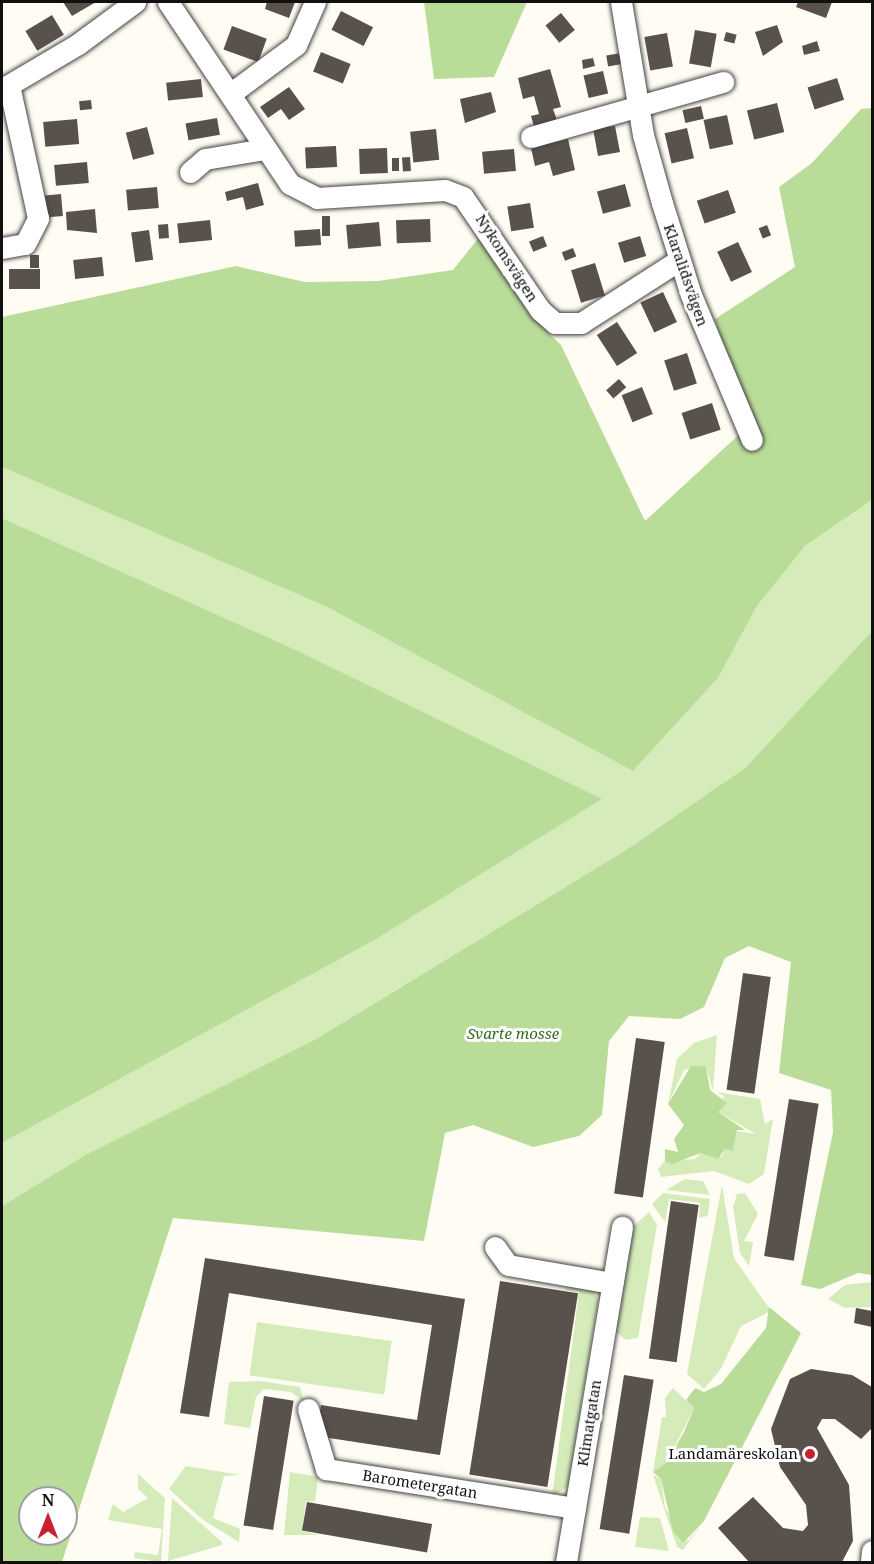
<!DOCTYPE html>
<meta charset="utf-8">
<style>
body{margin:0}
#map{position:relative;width:874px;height:1564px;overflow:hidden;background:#fffcf3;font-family:"Noto Serif",serif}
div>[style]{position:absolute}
.green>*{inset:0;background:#d5ecba;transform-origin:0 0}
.forest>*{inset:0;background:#b9dd99}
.building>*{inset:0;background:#59514c;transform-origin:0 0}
.roads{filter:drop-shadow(0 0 2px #434343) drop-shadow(0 0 2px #434343)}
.minor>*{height:21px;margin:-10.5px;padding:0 10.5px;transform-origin:10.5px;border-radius:10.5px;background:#fff}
.dots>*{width:16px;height:16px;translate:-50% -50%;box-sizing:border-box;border:3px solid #fff;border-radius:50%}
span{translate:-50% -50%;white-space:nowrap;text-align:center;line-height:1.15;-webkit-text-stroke:6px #fff;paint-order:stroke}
.street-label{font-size:15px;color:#101010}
.park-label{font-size:15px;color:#2f6b1c;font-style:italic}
.poi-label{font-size:15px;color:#101010}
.right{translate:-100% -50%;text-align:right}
.frame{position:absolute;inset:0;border:3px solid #101010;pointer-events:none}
.north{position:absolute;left:18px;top:1486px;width:60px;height:60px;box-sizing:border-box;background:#fff;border:2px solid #9f9f9f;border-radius:50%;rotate:0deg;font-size:16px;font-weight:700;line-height:24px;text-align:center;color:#101010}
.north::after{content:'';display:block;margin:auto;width:21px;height:27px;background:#c7212d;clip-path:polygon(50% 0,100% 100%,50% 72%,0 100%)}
</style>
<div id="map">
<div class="green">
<i style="clip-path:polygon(2px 467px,325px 606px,633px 771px,718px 678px,757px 606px,805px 546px,872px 500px,872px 631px,745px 768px,626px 850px,316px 1039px,87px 1154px,2px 1206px,2px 1143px,373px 941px,601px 799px,294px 649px,2px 518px)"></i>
<i style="clip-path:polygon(717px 1035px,713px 1091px,706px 1066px,684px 1070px,668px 1104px,677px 1059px,694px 1043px)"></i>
<i style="clip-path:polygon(716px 1092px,760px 1099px,765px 1124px,773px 1119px,764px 1174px,749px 1184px,714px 1171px,661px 1177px,658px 1169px,665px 1161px,695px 1159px,701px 1153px,721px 1157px,725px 1149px,733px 1151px,737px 1131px,756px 1134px,718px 1112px,724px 1096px)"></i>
<i style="clip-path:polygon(685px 1179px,703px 1181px,710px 1195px,666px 1190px)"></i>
<i style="clip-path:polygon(722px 1185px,734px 1258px,771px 1311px,741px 1326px,721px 1369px,704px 1389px,687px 1374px)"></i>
<i style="clip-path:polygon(663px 1193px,710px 1199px,708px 1216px,699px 1218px,700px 1203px,669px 1199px,665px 1222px,652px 1204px)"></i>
<i style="clip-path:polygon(745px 1193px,758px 1214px,744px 1241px,753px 1242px,749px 1266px,740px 1253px,733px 1207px,737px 1194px)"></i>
<i style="clip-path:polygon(649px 1212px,657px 1225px,638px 1338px,626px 1340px,615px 1331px,631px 1229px)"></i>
<i style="clip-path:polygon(872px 1282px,872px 1307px,845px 1308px,828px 1299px,845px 1285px)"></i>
<i style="clip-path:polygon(571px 1285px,594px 1291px,598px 1300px,568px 1486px,552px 1497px,579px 1292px,565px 1290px)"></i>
<i style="left:257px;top:1322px;width:136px;height:54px;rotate:8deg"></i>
<i style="clip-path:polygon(260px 1381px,300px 1387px,304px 1402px,291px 1392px,264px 1389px,256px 1397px,250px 1428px,224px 1424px,229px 1382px)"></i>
<i style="clip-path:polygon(673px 1388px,694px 1408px,667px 1462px,653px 1472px,662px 1417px,666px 1417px,665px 1398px)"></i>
<i style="clip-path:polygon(186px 1466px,241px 1475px,224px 1476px,213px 1518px,240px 1529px,239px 1542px,203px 1520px,169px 1489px)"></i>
<i style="clip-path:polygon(290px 1472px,318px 1477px,315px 1502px,306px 1501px,302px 1531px,319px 1535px,284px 1535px)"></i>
<i style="clip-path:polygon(138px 1474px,165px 1498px,161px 1562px,134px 1558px,135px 1552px,158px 1555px,162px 1529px,108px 1520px,113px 1504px,123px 1512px,148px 1498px,138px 1489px)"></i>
<i style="clip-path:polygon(653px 1475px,661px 1479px,665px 1508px,688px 1541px,704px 1521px,683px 1550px,677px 1547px)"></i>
<i style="clip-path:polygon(172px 1498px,222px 1542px,222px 1545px,168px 1561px)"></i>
<i style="clip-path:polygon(640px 1517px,660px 1518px,669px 1551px,635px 1547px)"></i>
</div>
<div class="forest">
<i style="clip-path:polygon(424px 2px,527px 2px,494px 77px,434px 79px)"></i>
<i style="clip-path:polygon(872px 108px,872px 500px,805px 546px,757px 606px,718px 678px,633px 771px,325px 606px,2px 467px,2px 317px,236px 266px,305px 282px,378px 281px,453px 270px,480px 236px,531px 316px,561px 345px,645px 521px,744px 430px,715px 319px,795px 267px,779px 187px,812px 163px,861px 109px)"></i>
<i style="clip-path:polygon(2px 518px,294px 649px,602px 799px,373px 941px,2px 1143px)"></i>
<i style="clip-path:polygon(evenodd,872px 631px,872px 1275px,858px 1273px,820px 1289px,801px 1285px,833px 1132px,831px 1090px,779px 1073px,791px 962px,749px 946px,725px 958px,704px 1007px,680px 1019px,629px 1016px,609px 1041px,602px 1115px,579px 1136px,533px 1147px,473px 1125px,445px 1133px,424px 1241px,173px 1218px,62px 1562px,2px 1562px,2px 1206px,87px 1154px,316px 1039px,626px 850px,745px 768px,872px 631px,30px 1498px,66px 1498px,66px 1534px,30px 1534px,30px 1498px)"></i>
<i style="clip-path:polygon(691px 1066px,706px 1066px,710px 1090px,727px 1103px,718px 1112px,745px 1130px,737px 1130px,733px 1151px,725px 1149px,718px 1159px,701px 1153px,672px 1164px,665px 1161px,665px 1149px,678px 1152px,674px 1139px,684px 1125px,668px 1104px)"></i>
<i style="clip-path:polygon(769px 1307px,801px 1333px,704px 1521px,683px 1543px,673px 1531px,661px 1479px,653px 1472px,667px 1462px,684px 1432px,694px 1408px,686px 1400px,695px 1388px,704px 1392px,721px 1384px,766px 1328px)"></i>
</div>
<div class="building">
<i style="clip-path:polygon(63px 2px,96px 2px,72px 16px)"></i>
<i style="clip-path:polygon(267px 2px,295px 2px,289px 18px,265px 9px)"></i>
<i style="clip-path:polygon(798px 2px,832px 2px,826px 18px,796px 7px)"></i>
<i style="left:341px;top:11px;width:36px;height:21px;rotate:27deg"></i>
<i style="left:561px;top:13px;width:22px;height:20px;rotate:51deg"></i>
<i style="left:52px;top:15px;width:23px;height:31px;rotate:59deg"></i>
<i style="clip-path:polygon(777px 25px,783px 42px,763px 56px,755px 32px)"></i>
<i style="left:232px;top:26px;width:37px;height:25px;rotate:20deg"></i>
<i style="left:695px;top:30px;width:22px;height:34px;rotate:10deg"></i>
<i style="left:726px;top:32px;width:11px;height:9px;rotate:15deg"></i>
<i style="left:667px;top:33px;width:34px;height:23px;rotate:80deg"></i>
<i style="clip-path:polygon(817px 41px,820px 51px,804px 55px,802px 46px)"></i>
<i style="left:321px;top:52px;width:32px;height:21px;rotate:22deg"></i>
<i style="left:621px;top:53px;width:11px;height:15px;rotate:80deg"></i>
<i style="clip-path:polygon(593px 58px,595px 66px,583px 69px,582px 60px)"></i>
<i style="clip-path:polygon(550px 69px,561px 107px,553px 109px,558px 123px,535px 130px,531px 116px,539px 114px,534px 96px,523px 99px,518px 78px)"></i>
<i style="left:603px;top:71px;width:23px;height:20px;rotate:77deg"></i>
<i style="left:837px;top:78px;width:23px;height:31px;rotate:72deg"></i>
<i style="left:201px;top:79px;width:18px;height:35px;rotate:84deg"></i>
<i style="clip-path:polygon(289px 87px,305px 109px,289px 120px,281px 109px,268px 118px,260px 107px)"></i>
<i style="clip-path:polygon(491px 92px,496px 112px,465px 123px,460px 99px)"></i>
<i style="left:91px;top:100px;width:9px;height:12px;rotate:84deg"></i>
<i style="left:777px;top:103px;width:30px;height:31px;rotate:76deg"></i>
<i style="left:701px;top:106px;width:13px;height:19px;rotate:77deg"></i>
<i style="left:727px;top:115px;width:30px;height:24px;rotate:78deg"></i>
<i style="left:217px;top:118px;width:17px;height:32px;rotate:80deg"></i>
<i style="left:77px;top:119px;width:25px;height:34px;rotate:85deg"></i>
<i style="clip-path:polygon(608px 120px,609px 127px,615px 126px,620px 152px,598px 156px,592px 123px)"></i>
<i style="left:147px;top:127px;width:28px;height:22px;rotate:75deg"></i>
<i style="left:687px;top:128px;width:31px;height:23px;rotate:77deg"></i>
<i style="left:436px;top:129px;width:31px;height:26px;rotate:84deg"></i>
<i style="clip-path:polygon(568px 139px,575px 170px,553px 176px,549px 162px,535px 166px,531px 148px)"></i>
<i style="left:336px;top:146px;width:21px;height:31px;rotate:87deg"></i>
<i style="left:387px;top:148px;width:25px;height:28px;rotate:88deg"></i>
<i style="left:514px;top:149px;width:22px;height:32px;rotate:85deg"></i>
<i style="left:410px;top:157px;width:14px;height:8px;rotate:86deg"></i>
<i style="left:392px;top:158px;width:7px;height:13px"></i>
<i style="left:87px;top:162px;width:21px;height:33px;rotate:85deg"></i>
<i style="clip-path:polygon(258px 183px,264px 205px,246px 210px,243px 197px,227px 201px,225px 192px)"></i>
<i style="left:625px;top:184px;width:23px;height:29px;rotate:75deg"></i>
<i style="left:157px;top:187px;width:21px;height:31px;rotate:85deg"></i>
<i style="left:728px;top:190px;width:24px;height:33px;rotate:71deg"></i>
<i style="left:61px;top:194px;width:22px;height:16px;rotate:85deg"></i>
<i style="left:530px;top:203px;width:25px;height:23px;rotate:81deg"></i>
<i style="clip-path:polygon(95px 209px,97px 233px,67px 230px,66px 212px)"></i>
<i style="left:322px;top:216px;width:8px;height:20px"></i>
<i style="left:430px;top:219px;width:23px;height:34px;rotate:88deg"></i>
<i style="left:210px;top:220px;width:20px;height:33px;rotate:84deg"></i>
<i style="left:379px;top:222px;width:24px;height:33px;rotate:85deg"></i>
<i style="left:168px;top:224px;width:14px;height:10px;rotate:86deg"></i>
<i style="left:767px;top:225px;width:11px;height:9px;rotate:68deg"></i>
<i style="left:320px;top:229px;width:16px;height:26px;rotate:86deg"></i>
<i style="left:149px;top:230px;width:30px;height:18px;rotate:82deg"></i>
<i style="left:543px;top:236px;width:11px;height:15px;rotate:68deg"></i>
<i style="left:640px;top:236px;width:21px;height:23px;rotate:73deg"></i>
<i style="left:738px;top:242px;width:33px;height:23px;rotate:65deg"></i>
<i style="left:573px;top:248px;width:9px;height:12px;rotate:69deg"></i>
<i style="left:30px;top:255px;width:9px;height:13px"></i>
<i style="left:102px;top:257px;width:19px;height:29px;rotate:84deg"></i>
<i style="left:595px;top:263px;width:34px;height:25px;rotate:73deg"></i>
<i style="left:40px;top:269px;width:20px;height:31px;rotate:90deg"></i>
<i style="left:663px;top:292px;width:33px;height:25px;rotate:65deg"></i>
<i style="left:617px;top:322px;width:37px;height:24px;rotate:57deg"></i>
<i style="left:687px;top:353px;width:32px;height:24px;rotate:72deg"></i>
<i style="left:619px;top:379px;width:11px;height:17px;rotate:49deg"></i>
<i style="left:642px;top:387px;width:29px;height:22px;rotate:68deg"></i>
<i style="left:712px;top:403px;width:28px;height:32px;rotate:72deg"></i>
<i style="left:743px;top:973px;width:28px;height:118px;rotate:8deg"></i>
<i style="left:636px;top:1038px;width:29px;height:157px;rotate:8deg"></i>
<i style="left:789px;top:1099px;width:30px;height:159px;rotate:9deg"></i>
<i style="left:671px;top:1201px;width:28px;height:159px;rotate:8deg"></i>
<i style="clip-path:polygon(205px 1258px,465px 1299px,440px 1455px,316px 1436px,321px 1405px,417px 1420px,432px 1325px,229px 1293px,209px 1417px,180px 1413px)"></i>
<i style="left:500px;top:1281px;width:79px;height:196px;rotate:9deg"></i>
<i style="clip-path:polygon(856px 1308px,872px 1311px,872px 1327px,854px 1323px)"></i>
<i style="clip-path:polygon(811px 1369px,852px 1375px,872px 1387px,872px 1428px,861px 1439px,835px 1419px,822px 1419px,817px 1428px,849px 1485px,853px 1541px,842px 1562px,749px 1562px,718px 1528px,753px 1497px,783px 1528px,803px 1531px,808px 1525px,806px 1505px,780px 1467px,771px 1429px,790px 1379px)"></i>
<i style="left:624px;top:1375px;width:30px;height:156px;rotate:9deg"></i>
<i style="left:264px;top:1396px;width:30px;height:131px;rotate:9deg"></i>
<i style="left:307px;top:1502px;width:127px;height:29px;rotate:10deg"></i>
</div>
<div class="roads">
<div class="minor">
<i style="left:168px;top:2px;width:219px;rotate:56.2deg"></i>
<i style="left:290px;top:184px;width:30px;rotate:27deg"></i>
<i style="left:317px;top:198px;width:128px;rotate:-3.6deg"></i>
<i style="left:445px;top:190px;width:19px;rotate:21deg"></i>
<i style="left:463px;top:197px;width:137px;rotate:55.7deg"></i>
<i style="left:540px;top:310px;width:20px;rotate:41deg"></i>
<i style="left:555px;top:323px;width:26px"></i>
<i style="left:581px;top:323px;width:117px;rotate:-32.7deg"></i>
<i style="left:621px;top:2px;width:135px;rotate:80.6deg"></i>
<i style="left:643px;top:135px;width:71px;rotate:74.4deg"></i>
<i style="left:662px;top:203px;width:96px;rotate:72.5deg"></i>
<i style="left:691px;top:295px;width:157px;rotate:67.2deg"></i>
<i style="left:2px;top:89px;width:88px;rotate:-30.6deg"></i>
<i style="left:78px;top:44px;width:71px;rotate:-36.4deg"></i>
<i style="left:230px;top:94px;width:82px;rotate:-36.6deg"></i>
<i style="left:296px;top:45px;width:47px;rotate:-66.2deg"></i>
<i style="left:531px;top:137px;width:200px;rotate:-16deg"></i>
<i style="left:190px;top:172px;width:20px;rotate:-41deg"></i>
<i style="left:205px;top:159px;width:61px;rotate:-9.5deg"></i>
<i style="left:2px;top:248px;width:23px;rotate:-10deg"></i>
<i style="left:25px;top:244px;width:29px;rotate:-63deg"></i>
<i style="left:38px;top:218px;width:136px;rotate:-102.3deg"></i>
<i style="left:495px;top:1247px;width:22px;rotate:54deg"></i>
<i style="left:508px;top:1265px;width:106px;rotate:9.8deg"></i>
<i style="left:308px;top:1409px;width:63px;rotate:73.3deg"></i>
<i style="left:326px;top:1469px;width:252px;rotate:8.9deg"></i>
<i style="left:566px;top:1562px;width:340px;rotate:-80.5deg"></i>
<i style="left:871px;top:1562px;width:11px;rotate:-85deg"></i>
</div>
</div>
<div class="dots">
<i style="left:810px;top:1454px;background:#c7212d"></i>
</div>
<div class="street-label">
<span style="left:507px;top:258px;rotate:57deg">Nykomsvägen</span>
<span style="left:686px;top:275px;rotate:71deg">Klaralidsvägen</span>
<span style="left:589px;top:1423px;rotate:-81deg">Klimatgatan</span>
<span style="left:420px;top:1484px;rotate:9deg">Barometergatan</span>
</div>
<div class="park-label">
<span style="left:513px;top:1034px">Svarte mosse</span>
</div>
<div class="poi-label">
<span class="right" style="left:798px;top:1454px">Landamäreskolan</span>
</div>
<div class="frame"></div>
<div class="north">N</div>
</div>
